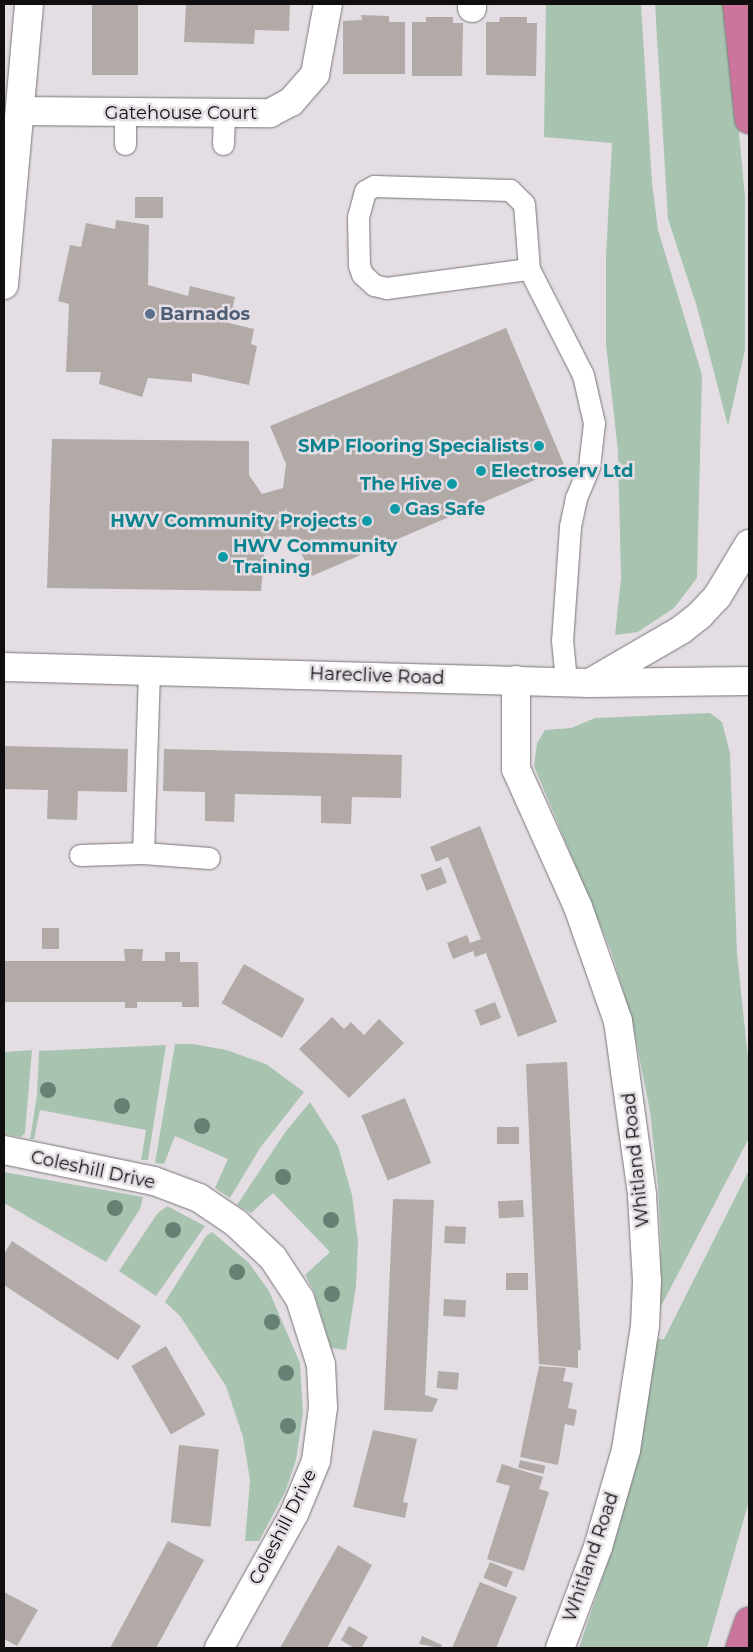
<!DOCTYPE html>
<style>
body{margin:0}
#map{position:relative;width:753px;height:1652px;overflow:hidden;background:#e4dee4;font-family:Montserrat,sans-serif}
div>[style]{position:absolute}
.green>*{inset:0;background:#a8c4b0}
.building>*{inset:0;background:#b1aaa7;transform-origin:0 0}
.roads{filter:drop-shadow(0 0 1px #797479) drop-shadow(0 0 1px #797479)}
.lane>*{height:21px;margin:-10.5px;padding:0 10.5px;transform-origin:10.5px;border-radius:10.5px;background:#fff}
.street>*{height:28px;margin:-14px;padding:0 14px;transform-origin:14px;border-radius:14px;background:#fff}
.highway>*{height:28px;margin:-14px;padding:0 14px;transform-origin:14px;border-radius:14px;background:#cc759c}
.trees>*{width:16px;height:16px;margin:-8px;border-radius:50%;background:#678074}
.dots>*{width:14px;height:14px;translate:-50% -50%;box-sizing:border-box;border:2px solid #e4dee4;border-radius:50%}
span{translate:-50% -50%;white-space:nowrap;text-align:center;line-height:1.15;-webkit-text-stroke:5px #e4dee4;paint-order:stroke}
.street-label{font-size:18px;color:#100e0f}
.service-label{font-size:18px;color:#4e5e75;font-weight:700}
.left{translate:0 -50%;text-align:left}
.culture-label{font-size:18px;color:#0d838f;font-weight:700}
.right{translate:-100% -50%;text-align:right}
.frame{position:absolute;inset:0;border:5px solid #100e0f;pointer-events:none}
</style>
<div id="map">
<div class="green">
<i style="clip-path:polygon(546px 4px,641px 4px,652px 183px,658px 230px,702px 375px,697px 578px,674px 608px,638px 632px,615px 635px,621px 578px,618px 451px,606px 344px,606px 255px,612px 143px,544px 137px)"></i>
<i style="clip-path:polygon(655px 4px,727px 4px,745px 197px,745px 350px,728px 426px,697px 307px,668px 219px)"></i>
<i style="clip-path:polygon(710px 713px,722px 722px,730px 753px,737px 953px,749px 1068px,749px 1138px,658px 1312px,661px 1247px,658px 1186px,650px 1111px,632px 1020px,611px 951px,534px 766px,537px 743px,545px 730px,571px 728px,595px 718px)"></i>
<i style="clip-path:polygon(175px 1044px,193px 1044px,226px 1050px,266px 1064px,304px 1092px,260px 1148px,230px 1198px,215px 1188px,228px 1159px,175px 1136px,164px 1164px,155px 1163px)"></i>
<i style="clip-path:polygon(166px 1045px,148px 1160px,141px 1160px,146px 1130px,40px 1110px,34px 1139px,30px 1139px,37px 1095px,39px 1051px)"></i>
<i style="clip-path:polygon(32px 1050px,25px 1133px,21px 1137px,4px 1134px,4px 1052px)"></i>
<i style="clip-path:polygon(310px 1102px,338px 1146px,352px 1195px,358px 1242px,356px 1286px,346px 1350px,331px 1348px,314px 1292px,305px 1275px,330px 1252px,273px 1193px,251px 1213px,237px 1205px,286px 1131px)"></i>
<i style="clip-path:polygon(749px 1170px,749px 1501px,707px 1648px,579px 1648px,619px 1528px,644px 1428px,656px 1339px,664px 1339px)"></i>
<i style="clip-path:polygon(4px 1172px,26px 1176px,143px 1197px,140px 1209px,106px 1262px,4px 1203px)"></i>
<i style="clip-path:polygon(167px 1206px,205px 1226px,156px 1296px,119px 1271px,157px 1214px)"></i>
<i style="clip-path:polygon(212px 1232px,249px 1263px,269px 1291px,300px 1363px,303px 1413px,296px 1460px,285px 1492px,259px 1541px,245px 1541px,250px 1480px,243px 1437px,226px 1386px,180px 1316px,165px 1302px,206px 1236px)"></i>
</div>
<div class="building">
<i style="left:92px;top:4px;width:46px;height:71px"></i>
<i style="clip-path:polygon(186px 4px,290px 4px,289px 31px,255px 30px,254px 44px,184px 42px)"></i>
<i style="clip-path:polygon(361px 15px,389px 16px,389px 22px,405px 22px,405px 74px,343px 74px,343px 21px,362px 20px)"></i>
<i style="clip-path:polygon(426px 17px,453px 17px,453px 23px,463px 23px,462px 76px,412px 76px,412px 22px,426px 22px)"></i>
<i style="clip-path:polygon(500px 17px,527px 17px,527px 23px,537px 23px,536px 76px,486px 75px,486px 22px,499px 22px)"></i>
<i style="left:135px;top:197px;width:28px;height:21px"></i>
<i style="clip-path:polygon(116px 220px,149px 225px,148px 285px,188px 296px,190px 286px,235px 297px,229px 323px,254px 329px,251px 344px,257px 346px,249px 385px,192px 373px,192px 382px,148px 378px,142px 397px,99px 384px,101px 372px,66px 372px,69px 304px,58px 301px,70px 245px,81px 247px,86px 223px,115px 229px)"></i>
<i style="clip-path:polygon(506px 328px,565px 467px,312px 576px,293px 536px,275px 539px,266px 535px,261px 591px,47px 588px,52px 439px,249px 441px,249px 475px,262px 494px,283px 488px,286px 464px,270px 426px)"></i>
<i style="clip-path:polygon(4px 746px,128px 749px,127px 792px,78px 791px,77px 820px,47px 819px,48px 790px,4px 789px)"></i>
<i style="clip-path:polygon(164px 749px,402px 755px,401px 798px,352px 797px,351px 824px,321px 823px,321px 796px,235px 794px,234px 822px,205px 821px,205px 792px,163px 791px)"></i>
<i style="clip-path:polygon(480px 826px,557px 1022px,518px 1037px,486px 953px,475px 957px,473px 951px,453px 959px,447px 943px,467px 935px,470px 943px,481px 939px,448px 857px,436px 862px,430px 847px)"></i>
<i style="left:441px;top:867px;width:17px;height:22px;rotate:69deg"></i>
<i style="left:42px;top:928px;width:17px;height:21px"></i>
<i style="clip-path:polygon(124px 949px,143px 949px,142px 961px,165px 961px,165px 952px,180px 952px,180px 962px,198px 962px,199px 1007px,182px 1007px,182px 1002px,137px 1002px,137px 1008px,125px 1008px,125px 1002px,4px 1002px,4px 961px,125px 961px)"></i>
<i style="left:244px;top:964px;width:70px;height:45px;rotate:30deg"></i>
<i style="left:495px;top:1002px;width:17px;height:22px;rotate:69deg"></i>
<i style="clip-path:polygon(332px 1017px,344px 1029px,351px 1022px,364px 1035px,379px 1019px,404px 1043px,349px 1098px,299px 1049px)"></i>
<i style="clip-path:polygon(567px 1062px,581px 1350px,578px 1350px,578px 1368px,539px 1364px,526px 1064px)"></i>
<i style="left:405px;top:1098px;width:70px;height:47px;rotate:68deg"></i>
<i style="left:519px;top:1127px;width:17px;height:22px;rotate:90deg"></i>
<i style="clip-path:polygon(393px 1199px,434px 1200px,425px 1395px,438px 1399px,432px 1412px,384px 1410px)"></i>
<i style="left:523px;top:1200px;width:17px;height:25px;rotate:87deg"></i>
<i style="left:445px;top:1226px;width:21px;height:17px;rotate:3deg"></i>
<i style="clip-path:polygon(12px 1241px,141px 1326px,118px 1360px,4px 1285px,4px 1254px)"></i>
<i style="left:528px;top:1273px;width:17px;height:22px;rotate:90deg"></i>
<i style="left:444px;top:1299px;width:22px;height:17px;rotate:3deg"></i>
<i style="left:166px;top:1346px;width:79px;height:40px;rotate:60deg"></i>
<i style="clip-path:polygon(539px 1366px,566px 1368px,563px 1381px,573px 1383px,568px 1408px,577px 1410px,574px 1426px,565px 1424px,558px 1465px,520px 1457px)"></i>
<i style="left:438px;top:1371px;width:21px;height:17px;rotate:5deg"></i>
<i style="clip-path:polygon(373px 1430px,417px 1439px,403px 1502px,408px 1503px,405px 1518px,353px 1507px)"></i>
<i style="left:179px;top:1445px;width:40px;height:78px;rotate:6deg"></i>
<i style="left:520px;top:1460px;width:26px;height:8px;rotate:13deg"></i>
<i style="clip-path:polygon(502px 1464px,543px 1477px,539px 1489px,549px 1492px,524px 1571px,487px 1559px,510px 1486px,496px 1482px)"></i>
<i style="clip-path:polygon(168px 1541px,204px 1560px,156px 1648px,110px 1648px)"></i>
<i style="clip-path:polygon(338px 1545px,372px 1565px,327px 1648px,280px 1648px)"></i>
<i style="left:490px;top:1562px;width:25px;height:17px;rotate:23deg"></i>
<i style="clip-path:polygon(480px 1582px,517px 1597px,496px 1648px,452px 1648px)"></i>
<i style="clip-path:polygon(4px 1592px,38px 1610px,17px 1646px,4px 1639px)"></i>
<i style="clip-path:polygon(349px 1626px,368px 1637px,361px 1648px,354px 1648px,341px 1640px)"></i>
<i style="clip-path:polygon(422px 1636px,442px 1645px,441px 1648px,419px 1644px)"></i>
</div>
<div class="roads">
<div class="lane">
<i style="left:125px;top:144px;width:31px;rotate:-90deg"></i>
<i style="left:223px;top:144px;width:31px;rotate:-88deg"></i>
<i style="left:529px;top:269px;width:65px;rotate:-94.4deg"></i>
<i style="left:524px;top:204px;width:20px;rotate:-135deg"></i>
<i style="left:510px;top:190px;width:136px;rotate:-178.3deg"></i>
<i style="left:374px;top:186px;width:10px;rotate:151deg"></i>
<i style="left:365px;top:191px;width:27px;rotate:105deg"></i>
<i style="left:358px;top:217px;width:48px;rotate:88.8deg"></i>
<i style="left:359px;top:265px;width:9px;rotate:72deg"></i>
<i style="left:362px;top:274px;width:16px;rotate:43deg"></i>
<i style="left:374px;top:285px;width:12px;rotate:14deg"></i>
<i style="left:386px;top:288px;width:144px;rotate:-7.6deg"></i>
<i style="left:529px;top:269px;width:119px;rotate:63deg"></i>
<i style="left:583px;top:375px;width:49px;rotate:77.1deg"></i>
<i style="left:594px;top:423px;width:44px;rotate:96.5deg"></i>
<i style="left:589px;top:467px;width:34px;rotate:113deg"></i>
<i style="left:576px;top:498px;width:30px;rotate:102deg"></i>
<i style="left:570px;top:527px;width:113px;rotate:94deg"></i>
<i style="left:562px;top:640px;width:41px;rotate:84.4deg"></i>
<i style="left:143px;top:853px;width:185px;rotate:-88.1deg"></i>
<i style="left:80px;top:855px;width:63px;rotate:-1.8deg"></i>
<i style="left:143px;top:853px;width:66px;rotate:4.3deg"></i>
</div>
<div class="street">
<i style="left:472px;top:4px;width:4px;rotate:90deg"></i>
<i style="left:20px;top:111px;width:250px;rotate:0.5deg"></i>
<i style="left:270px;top:113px;width:24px;rotate:-28deg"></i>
<i style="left:291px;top:102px;width:37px;rotate:-49deg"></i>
<i style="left:315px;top:74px;width:71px;rotate:-79.5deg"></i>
<i style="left:4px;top:285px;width:282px;rotate:-84.9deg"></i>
<i style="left:4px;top:667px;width:586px;rotate:1.56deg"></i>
<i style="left:590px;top:683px;width:159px;rotate:-0.7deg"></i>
<i style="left:516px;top:680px;width:89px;rotate:90deg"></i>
<i style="left:516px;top:769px;width:151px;rotate:65.8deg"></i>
<i style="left:578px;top:907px;width:121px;rotate:70.7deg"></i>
<i style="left:618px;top:1021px;width:176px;rotate:82.1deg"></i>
<i style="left:642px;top:1195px;width:86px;rotate:86.7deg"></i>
<i style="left:647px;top:1281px;width:45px;rotate:92.5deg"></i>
<i style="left:645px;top:1326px;width:125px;rotate:98.7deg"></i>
<i style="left:626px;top:1450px;width:101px;rotate:106.1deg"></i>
<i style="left:598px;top:1547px;width:108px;rotate:110.6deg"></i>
<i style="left:593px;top:681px;width:102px;rotate:-30.1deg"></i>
<i style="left:681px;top:630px;width:23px;rotate:-38deg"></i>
<i style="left:699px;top:616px;width:26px;rotate:-47deg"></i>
<i style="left:717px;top:597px;width:62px;rotate:-58.9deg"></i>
<i style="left:4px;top:1150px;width:153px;rotate:11.7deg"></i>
<i style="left:154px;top:1181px;width:48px;rotate:20.7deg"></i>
<i style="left:199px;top:1198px;width:45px;rotate:34deg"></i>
<i style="left:236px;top:1223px;width:51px;rotate:43.4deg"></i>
<i style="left:273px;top:1258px;width:49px;rotate:56.6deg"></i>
<i style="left:300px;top:1299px;width:69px;rotate:72.3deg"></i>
<i style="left:321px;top:1365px;width:42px;rotate:87.3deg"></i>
<i style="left:323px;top:1407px;width:54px;rotate:97.4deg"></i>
<i style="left:316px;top:1461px;width:57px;rotate:112.5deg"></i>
<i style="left:294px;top:1514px;width:154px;rotate:119.2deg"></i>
</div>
<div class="highway">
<i style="left:737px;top:4px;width:116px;rotate:84deg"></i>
<i style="left:740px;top:1648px;width:28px;rotate:-71deg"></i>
</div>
</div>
<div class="trees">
<i style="left:48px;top:1090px"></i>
<i style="left:122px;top:1106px"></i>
<i style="left:202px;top:1126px"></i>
<i style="left:283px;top:1177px"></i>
<i style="left:115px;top:1208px"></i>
<i style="left:331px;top:1220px"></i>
<i style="left:173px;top:1230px"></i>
<i style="left:237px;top:1272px"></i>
<i style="left:332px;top:1294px"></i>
<i style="left:272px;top:1322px"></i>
<i style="left:286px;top:1373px"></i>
<i style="left:288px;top:1426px"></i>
</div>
<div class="dots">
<i style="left:150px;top:314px;background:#5c6f8a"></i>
<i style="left:539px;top:446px;background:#0f9aa8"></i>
<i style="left:481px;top:471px;background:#0f9aa8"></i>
<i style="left:452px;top:484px;background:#0f9aa8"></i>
<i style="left:395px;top:509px;background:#0f9aa8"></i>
<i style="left:367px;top:521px;background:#0f9aa8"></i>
<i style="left:223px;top:557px;background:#0f9aa8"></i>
</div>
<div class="street-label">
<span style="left:181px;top:113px">Gatehouse Court</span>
<span style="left:377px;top:676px;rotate:2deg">Hareclive Road</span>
<span style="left:636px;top:1160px;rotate:-96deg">Whitland Road</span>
<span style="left:93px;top:1170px;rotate:12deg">Coleshill Drive</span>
<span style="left:283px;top:1527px;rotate:-63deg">Coleshill Drive</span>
<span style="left:591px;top:1557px;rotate:-71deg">Whitland Road</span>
</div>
<div class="service-label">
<span class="left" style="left:160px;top:314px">Barnados</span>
</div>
<div class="culture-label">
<span class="right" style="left:529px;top:446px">SMP Flooring Specialists</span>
<span class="left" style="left:491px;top:471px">Electroserv Ltd</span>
<span class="right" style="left:442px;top:484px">The Hive</span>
<span class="left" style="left:405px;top:509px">Gas Safe</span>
<span class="right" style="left:357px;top:521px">HWV Community Projects</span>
<span class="left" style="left:233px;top:557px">HWV Community<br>Training</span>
</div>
<div class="frame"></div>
</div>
